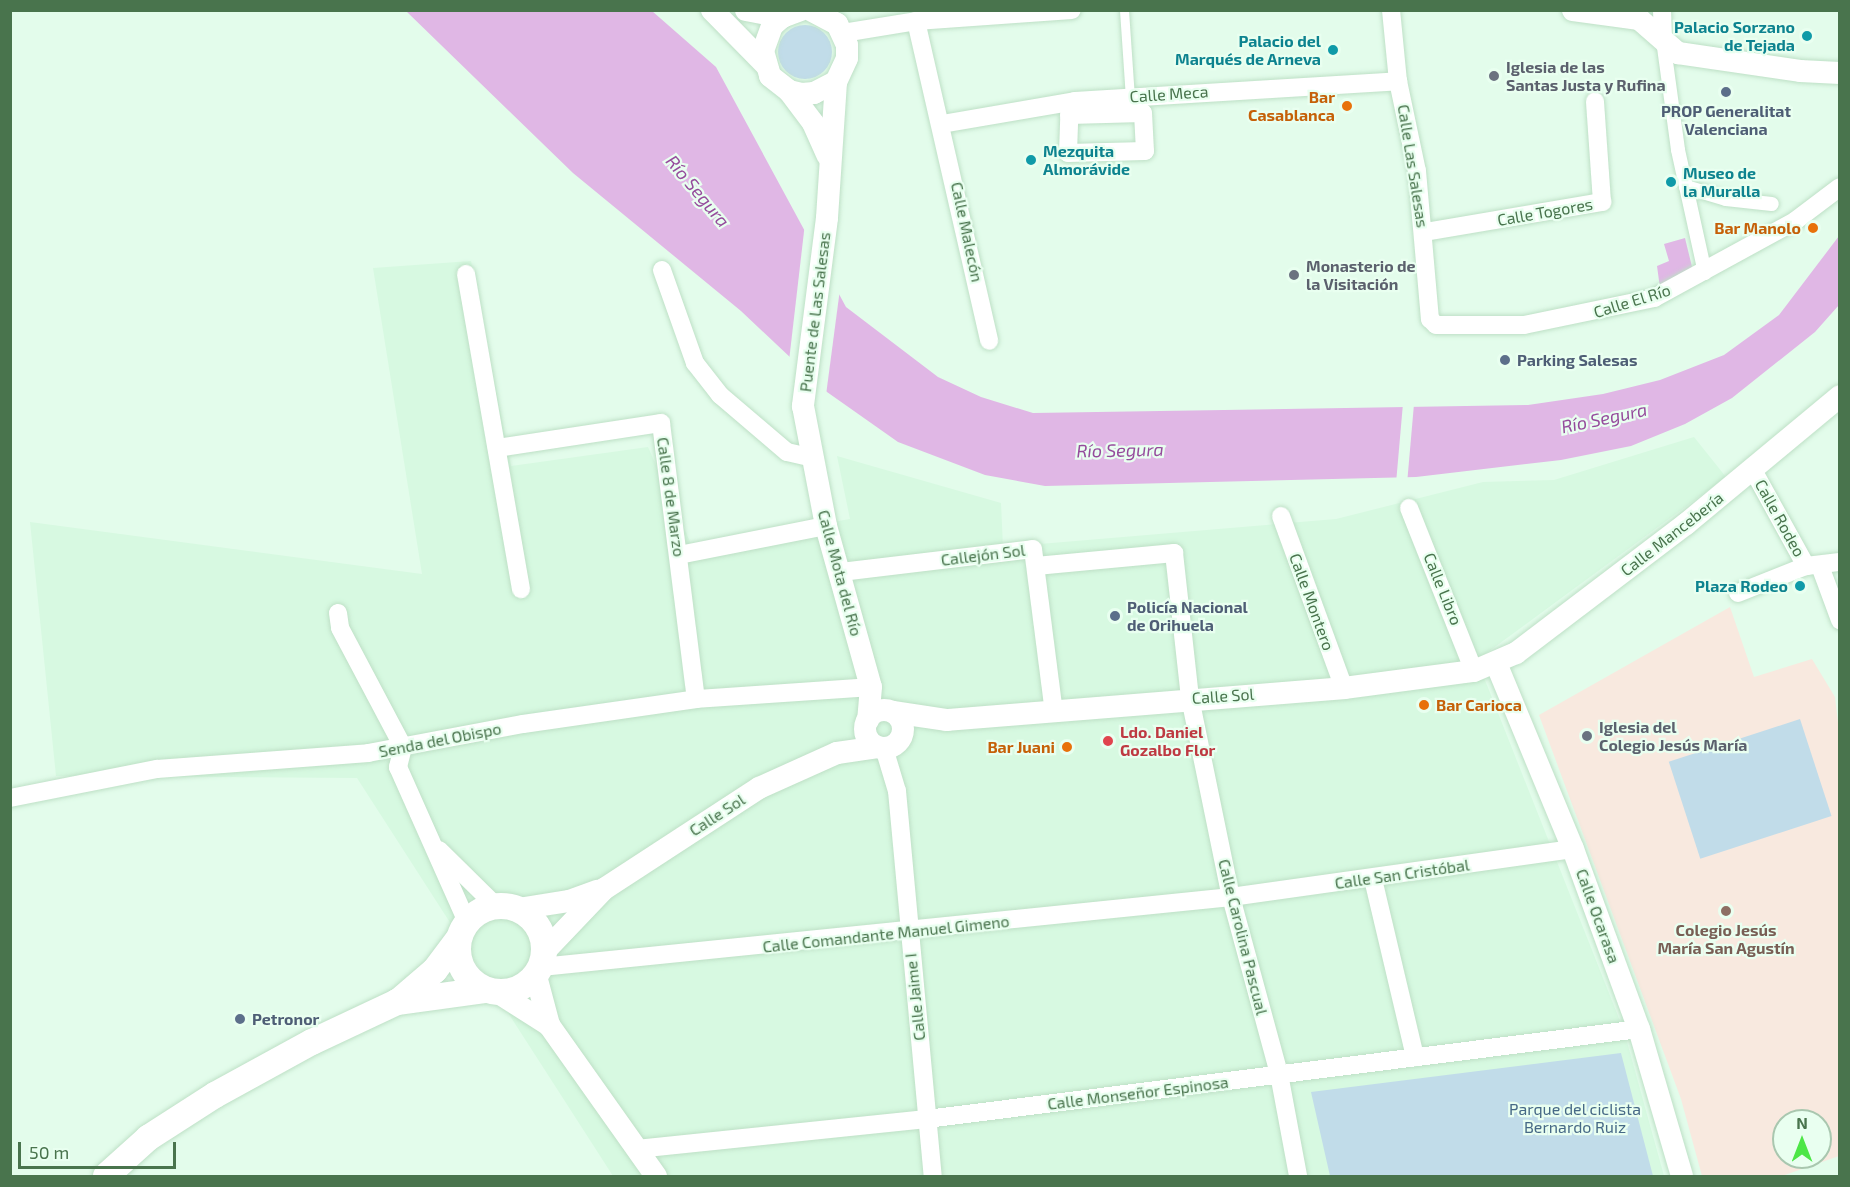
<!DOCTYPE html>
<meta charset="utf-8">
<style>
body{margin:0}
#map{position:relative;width:1850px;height:1187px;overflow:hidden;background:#e3fceb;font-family:"Exo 2",sans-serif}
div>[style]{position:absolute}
.residential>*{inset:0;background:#d7f9e1}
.education>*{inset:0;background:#f8e9df}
.green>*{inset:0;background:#c1dce9;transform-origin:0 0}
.round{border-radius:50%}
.water>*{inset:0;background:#e0b7e5}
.pier>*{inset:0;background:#e3fceb;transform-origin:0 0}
.roads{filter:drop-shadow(0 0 2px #bee0c6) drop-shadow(0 0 2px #bee0c6)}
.service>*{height:9px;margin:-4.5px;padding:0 4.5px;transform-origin:4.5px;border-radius:4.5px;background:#fff}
.pedestrian>*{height:14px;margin:-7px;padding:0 7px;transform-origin:7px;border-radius:7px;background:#fff}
.minor>*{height:18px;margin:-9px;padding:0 9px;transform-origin:9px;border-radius:9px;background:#fff}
.tertiary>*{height:22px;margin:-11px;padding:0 11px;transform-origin:11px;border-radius:11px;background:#fff}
.tertiary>.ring{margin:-11px;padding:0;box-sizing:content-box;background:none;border:22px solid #fff;border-radius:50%}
.secondary>*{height:26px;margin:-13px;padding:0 13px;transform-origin:13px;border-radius:13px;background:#fff}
.secondary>.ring{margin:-13px;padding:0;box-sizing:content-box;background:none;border:26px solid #fff;border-radius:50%}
.dots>*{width:16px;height:16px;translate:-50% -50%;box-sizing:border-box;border:3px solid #e9fff0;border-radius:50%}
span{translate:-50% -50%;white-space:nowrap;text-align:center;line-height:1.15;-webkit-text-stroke:4.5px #e9fff0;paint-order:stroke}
.culture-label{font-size:16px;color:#0d838f;font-weight:700}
.right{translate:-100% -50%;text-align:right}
.left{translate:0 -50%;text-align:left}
.worship-label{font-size:16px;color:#5b616d;font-weight:700}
.street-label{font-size:16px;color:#49744d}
.food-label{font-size:16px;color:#c56008;font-weight:700}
.service-label{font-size:16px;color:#4e5e75;font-weight:700}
.health-label{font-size:16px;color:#be3a42;font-weight:700}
.education-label{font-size:16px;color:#785e54;font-weight:700}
.park-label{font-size:16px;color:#466986}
.water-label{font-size:18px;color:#954b9c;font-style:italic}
.frame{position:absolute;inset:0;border:12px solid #49744d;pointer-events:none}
.north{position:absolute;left:1772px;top:1109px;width:60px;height:60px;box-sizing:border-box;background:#e9fff0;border:2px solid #a9c7af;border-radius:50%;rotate:0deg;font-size:16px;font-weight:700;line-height:24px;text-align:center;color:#49744d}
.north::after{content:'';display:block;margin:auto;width:21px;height:27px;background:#4de647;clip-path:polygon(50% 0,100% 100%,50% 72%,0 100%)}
.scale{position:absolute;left:18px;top:1142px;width:158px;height:27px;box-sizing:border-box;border:3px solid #49744d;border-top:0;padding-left:8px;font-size:18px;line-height:21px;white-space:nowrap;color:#49744d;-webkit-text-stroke:4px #e9fff0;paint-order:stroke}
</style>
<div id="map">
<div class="residential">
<i style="clip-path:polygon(471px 261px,511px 466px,648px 447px,692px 546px,850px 519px,837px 456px,1001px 503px,1003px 547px,1336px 519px,1483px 482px,1554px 480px,1694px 437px,1726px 477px,1477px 660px,1624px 1031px,1664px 1176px,613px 1176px,357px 778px,56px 776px,30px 522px,422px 574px,373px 268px)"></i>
</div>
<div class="education">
<i style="clip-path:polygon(evenodd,1730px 607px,1754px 677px,1812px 659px,1835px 697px,1840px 740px,1839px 1156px,1782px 1176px,1702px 1176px,1681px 1099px,1539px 715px,1730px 607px,1784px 1121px,1820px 1121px,1820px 1157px,1784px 1157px,1784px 1121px)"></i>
</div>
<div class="green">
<i class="round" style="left:778px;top:25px;width:54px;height:54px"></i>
<i style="left:1800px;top:719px;width:102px;height:138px;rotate:72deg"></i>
<i style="clip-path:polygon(1621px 1053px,1653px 1176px,1330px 1176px,1311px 1092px)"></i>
</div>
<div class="water">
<i style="clip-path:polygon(406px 11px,652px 11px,716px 67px,846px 307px,938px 377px,981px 397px,1033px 413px,1528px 405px,1603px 394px,1660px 380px,1724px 355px,1779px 315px,1839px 236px,1839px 305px,1815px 332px,1732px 398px,1685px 424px,1631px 446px,1561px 460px,1416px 477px,1045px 486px,985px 475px,898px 442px,827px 392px,741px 311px,573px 173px)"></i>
<i style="clip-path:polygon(1685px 238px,1694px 275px,1660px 288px,1657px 266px,1669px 261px,1664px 244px)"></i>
</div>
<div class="pier">
<i style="clip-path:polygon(805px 223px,840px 289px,826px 395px,789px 361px)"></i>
<i style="left:1414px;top:404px;width:77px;height:11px;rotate:95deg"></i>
</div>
<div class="roads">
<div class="service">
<i style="left:1124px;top:10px;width:87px;rotate:86.1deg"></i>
</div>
<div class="pedestrian">
<i style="left:1663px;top:40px;width:111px;rotate:82.2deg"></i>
<i style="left:1678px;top:150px;width:126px;rotate:77.6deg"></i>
<i style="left:1686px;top:187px;width:42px;rotate:16.7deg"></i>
<i style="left:1726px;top:199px;width:46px;rotate:6.2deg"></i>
</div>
<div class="minor">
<i style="left:1391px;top:10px;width:71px;rotate:84.4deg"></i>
<i style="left:1398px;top:81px;width:92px;rotate:78.1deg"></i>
<i style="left:1417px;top:171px;width:149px;rotate:85deg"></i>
<i style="left:1430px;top:319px;width:8px;rotate:45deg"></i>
<i style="left:1436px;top:325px;width:88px"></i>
<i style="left:1524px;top:325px;width:133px;rotate:-11.7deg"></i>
<i style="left:1654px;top:298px;width:161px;rotate:-28.6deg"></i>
<i style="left:1795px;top:221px;width:56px;rotate:-37.1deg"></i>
<i style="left:1662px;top:10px;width:30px;rotate:88deg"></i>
<i style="left:916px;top:21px;width:328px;rotate:77.1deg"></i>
<i style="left:843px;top:33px;width:74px;rotate:-9.3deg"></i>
<i style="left:916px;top:21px;width:156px;rotate:-4deg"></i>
<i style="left:1143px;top:113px;width:38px;rotate:87deg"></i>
<i style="left:1145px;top:151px;width:77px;rotate:178.5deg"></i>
<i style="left:1068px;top:153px;width:38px;rotate:-88deg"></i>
<i style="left:1069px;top:115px;width:74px;rotate:-1.5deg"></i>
<i style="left:942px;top:124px;width:135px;rotate:-9.8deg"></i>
<i style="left:1075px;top:101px;width:324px;rotate:-3.5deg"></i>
<i style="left:1425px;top:232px;width:180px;rotate:-9.6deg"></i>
<i style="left:1602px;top:202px;width:101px;rotate:-94deg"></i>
<i style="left:662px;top:270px;width:99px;rotate:70.5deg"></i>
<i style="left:695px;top:363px;width:41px;rotate:52deg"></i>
<i style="left:720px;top:395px;width:88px;rotate:40.4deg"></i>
<i style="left:787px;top:452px;width:26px;rotate:13deg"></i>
<i style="left:466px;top:274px;width:320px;rotate:80.1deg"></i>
<i style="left:497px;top:448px;width:166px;rotate:-8.7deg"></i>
<i style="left:661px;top:423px;width:278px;rotate:82.8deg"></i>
<i style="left:1753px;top:470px;width:110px;rotate:61.1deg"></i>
<i style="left:1409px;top:508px;width:175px;rotate:68.3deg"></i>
<i style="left:1281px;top:516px;width:183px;rotate:69.9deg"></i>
<i style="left:679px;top:555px;width:150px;rotate:-11.2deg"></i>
<i style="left:1036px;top:566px;width:139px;rotate:-5.4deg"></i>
<i style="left:1174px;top:553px;width:146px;rotate:83.7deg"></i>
<i style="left:1190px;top:698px;width:203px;rotate:78.4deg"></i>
<i style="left:1231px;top:897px;width:183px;rotate:74.8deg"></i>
<i style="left:1279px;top:1074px;width:104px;rotate:79.4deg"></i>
<i style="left:1820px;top:566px;width:58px;rotate:69.7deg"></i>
<i style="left:841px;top:572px;width:193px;rotate:-6.8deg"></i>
<i style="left:1033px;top:549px;width:164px;rotate:82.7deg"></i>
<i style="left:1738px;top:593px;width:73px;rotate:-21.7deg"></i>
<i style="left:1806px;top:566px;width:34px;rotate:-7deg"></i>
<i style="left:338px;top:613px;width:15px;rotate:82deg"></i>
<i style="left:340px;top:628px;width:135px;rotate:62.1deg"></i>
<i style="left:403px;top:747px;width:21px;rotate:104deg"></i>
<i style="left:398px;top:767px;width:170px;rotate:66deg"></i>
<i style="left:884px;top:748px;width:45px;rotate:73.2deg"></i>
<i style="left:897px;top:791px;width:387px;rotate:84.7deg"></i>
<i style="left:10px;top:798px;width:150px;rotate:-11.2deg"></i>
<i style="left:157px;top:769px;width:212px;rotate:-4.3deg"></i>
<i style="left:368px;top:753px;width:158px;rotate:-10.6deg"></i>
<i style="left:523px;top:724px;width:175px;rotate:-8.2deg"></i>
<i style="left:696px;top:699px;width:175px;rotate:-3.9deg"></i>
<i style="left:439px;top:850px;width:80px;rotate:44.5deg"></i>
<i style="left:1373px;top:879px;width:183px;rotate:76.7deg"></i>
<i style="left:541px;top:967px;width:694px;rotate:-5.79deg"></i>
<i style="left:1231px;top:897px;width:345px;rotate:-8deg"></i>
<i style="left:636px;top:1149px;width:293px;rotate:-5.9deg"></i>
<i style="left:927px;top:1119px;width:718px;rotate:-7.2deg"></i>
</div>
<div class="tertiary">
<i style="left:712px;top:10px;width:76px;rotate:45.5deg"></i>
<i style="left:746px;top:10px;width:37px;rotate:11deg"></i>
<i style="left:801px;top:10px;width:20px;rotate:160deg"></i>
<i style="left:782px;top:17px;width:13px;rotate:138deg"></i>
<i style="left:772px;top:26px;width:27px;rotate:110deg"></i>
<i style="left:763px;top:51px;width:26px;rotate:74deg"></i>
<i style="left:770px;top:76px;width:24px;rotate:38deg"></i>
<i style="left:789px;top:91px;width:13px;rotate:13deg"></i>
<i style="left:802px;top:94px;width:12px;rotate:-5deg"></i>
<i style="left:814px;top:93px;width:25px;rotate:-27deg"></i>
<i style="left:836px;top:82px;width:26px;rotate:-65deg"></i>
<i style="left:847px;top:58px;width:13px;rotate:-90deg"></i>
<i style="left:847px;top:45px;width:23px;rotate:-115deg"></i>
<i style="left:837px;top:24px;width:30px;rotate:-152deg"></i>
<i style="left:1573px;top:10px;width:67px;rotate:7.8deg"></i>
<i style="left:1639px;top:19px;width:52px;rotate:41.1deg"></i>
<i style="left:1678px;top:53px;width:123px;rotate:8.4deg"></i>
<i style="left:1800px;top:71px;width:40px;rotate:2.9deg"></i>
<i style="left:836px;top:82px;width:136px;rotate:93.8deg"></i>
<i style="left:827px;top:218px;width:190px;rotate:97.3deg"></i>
<i style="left:803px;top:406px;width:122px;rotate:79.1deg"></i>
<i style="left:826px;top:526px;width:167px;rotate:74.4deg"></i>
<i style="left:871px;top:687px;width:33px;rotate:95deg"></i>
<i style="left:789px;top:91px;width:40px;rotate:53deg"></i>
<i style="left:813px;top:123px;width:36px;rotate:66deg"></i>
<i style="left:1496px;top:663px;width:201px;rotate:67.5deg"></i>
<i style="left:1573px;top:849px;width:192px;rotate:69.9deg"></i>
<i style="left:1639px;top:1029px;width:153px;rotate:73.7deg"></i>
<i class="ring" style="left:865px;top:710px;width:16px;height:16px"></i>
<i style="left:893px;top:712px;width:55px;rotate:8.4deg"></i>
<i style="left:947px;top:720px;width:398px;rotate:-4.6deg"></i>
<i style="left:1344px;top:688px;width:131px;rotate:-7.5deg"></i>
<i style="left:1474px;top:671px;width:46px;rotate:-23.2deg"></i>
<i style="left:1516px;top:653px;width:213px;rotate:-37.2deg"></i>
<i style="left:1686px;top:524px;width:200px;rotate:-39.7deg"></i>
<i style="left:518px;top:909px;width:52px;rotate:-8.9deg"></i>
<i style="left:569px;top:901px;width:30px;rotate:-20deg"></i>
<i style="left:545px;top:951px;width:86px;rotate:-46.4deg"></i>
<i style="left:604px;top:889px;width:185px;rotate:-33.1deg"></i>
<i style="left:759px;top:788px;width:85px;rotate:-24.2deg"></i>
<i style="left:837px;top:753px;width:41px;rotate:-8.3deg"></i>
<i style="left:536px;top:976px;width:51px;rotate:75.1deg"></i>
<i style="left:549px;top:1025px;width:185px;rotate:54.7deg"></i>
<i style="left:497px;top:992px;width:62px;rotate:32.4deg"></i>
</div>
<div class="secondary">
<i class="ring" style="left:458px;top:906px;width:60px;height:60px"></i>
<i style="left:400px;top:1000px;width:46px;rotate:-40.6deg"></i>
<i style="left:435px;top:970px;width:38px;rotate:-53deg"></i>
<i style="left:106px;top:1176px;width:57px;rotate:-42.1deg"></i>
<i style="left:148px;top:1138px;width:80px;rotate:-32.7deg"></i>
<i style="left:215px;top:1095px;width:111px;rotate:-28.7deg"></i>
<i style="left:312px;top:1042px;width:94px;rotate:-25.2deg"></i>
<i style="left:397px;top:1002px;width:90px;rotate:-7.7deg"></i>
</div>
</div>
<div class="dots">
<i style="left:1807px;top:36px;background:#0f9aa8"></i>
<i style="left:1333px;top:50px;background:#0f9aa8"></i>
<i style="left:1494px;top:76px;background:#6b7280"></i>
<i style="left:1726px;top:92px;background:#5c6f8a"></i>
<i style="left:1347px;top:106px;background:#e8710a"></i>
<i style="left:1031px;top:160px;background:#0f9aa8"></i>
<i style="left:1671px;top:182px;background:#0f9aa8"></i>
<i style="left:1813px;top:228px;background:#e8710a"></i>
<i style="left:1294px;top:275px;background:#6b7280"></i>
<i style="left:1505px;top:360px;background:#5c6f8a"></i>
<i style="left:1800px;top:586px;background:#0f9aa8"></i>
<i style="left:1115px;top:616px;background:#5c6f8a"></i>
<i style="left:1424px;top:705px;background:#e8710a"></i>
<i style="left:1587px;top:736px;background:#6b7280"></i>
<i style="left:1108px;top:741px;background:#e0444e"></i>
<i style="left:1067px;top:747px;background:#e8710a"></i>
<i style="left:1726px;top:911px;background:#8d6e63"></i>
<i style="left:240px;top:1019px;background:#5c6f8a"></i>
</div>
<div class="culture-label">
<span class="right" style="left:1795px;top:36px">Palacio Sorzano<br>de Tejada</span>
<span class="right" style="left:1321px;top:50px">Palacio del<br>Marqués de Arneva</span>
<span class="left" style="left:1043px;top:160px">Mezquita<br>Almorávide</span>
<span class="left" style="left:1683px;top:182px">Museo de<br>la Muralla</span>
<span class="right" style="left:1788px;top:586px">Plaza Rodeo</span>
</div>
<div class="worship-label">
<span class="left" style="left:1506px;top:76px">Iglesia de las<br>Santas Justa y Rufina</span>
<span class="left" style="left:1306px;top:275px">Monasterio de<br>la Visitación</span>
<span class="left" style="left:1599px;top:736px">Iglesia del<br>Colegio Jesús María</span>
</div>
<div class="street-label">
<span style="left:1169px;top:94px;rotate:-4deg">Calle Meca</span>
<span style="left:1413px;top:166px;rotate:81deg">Calle Las Salesas</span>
<span style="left:1545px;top:212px;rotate:-10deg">Calle Togores</span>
<span style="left:967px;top:232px;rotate:78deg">Calle Malecón</span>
<span style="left:1632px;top:301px;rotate:-17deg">Calle El Río</span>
<span style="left:815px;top:312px;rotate:-83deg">Puente de Las Salesas</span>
<span style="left:671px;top:497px;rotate:82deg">Calle 8 de Marzo</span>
<span style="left:1780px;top:518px;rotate:61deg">Calle Rodeo</span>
<span style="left:1672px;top:534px;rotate:-38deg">Calle Mancebería</span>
<span style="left:983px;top:555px;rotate:-7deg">Callejón Sol</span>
<span style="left:840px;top:573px;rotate:75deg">Calle Mota del Río</span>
<span style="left:1443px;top:589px;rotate:68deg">Calle Libro</span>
<span style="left:1312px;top:602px;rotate:70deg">Calle Montero</span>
<span style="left:1223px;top:696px;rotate:-4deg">Calle Sol</span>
<span style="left:440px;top:740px;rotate:-11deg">Senda del Obispo</span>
<span style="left:717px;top:815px;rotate:-33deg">Calle Sol</span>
<span style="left:1402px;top:874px;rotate:-8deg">Calle San Cristóbal</span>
<span style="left:1598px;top:916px;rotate:70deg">Calle Ocarasa</span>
<span style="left:886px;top:934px;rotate:-6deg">Calle Comandante Manuel Gimeno</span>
<span style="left:1243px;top:937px;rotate:76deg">Calle Carolina Pascual</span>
<span style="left:915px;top:997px;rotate:-96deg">Calle Jaime I</span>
<span style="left:1138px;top:1093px;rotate:-7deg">Calle Monseñor Espinosa</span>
</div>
<div class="food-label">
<span class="right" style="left:1335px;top:106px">Bar<br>Casablanca</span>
<span class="right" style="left:1801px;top:228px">Bar Manolo</span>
<span class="left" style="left:1436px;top:705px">Bar Carioca</span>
<span class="right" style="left:1055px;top:747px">Bar Juani</span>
</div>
<div class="service-label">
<span style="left:1726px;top:120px">PROP Generalitat<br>Valenciana</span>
<span class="left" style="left:1517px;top:360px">Parking Salesas</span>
<span class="left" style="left:1127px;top:616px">Policía Nacional<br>de Orihuela</span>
<span class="left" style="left:252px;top:1019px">Petronor</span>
</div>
<div class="health-label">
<span class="left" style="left:1120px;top:741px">Ldo. Daniel<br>Gozalbo Flor</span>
</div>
<div class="education-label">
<span style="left:1726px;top:939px">Colegio Jesús<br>María San Agustín</span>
</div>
<div class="park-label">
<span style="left:1575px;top:1118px">Parque del ciclista<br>Bernardo Ruiz</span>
</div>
<div class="water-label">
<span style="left:698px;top:191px;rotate:50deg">Río Segura</span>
<span style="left:1604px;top:418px;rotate:-12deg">Río Segura</span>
<span style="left:1120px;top:450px;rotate:-1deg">Río Segura</span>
</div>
<div class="frame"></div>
<div class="north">N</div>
<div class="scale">50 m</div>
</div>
